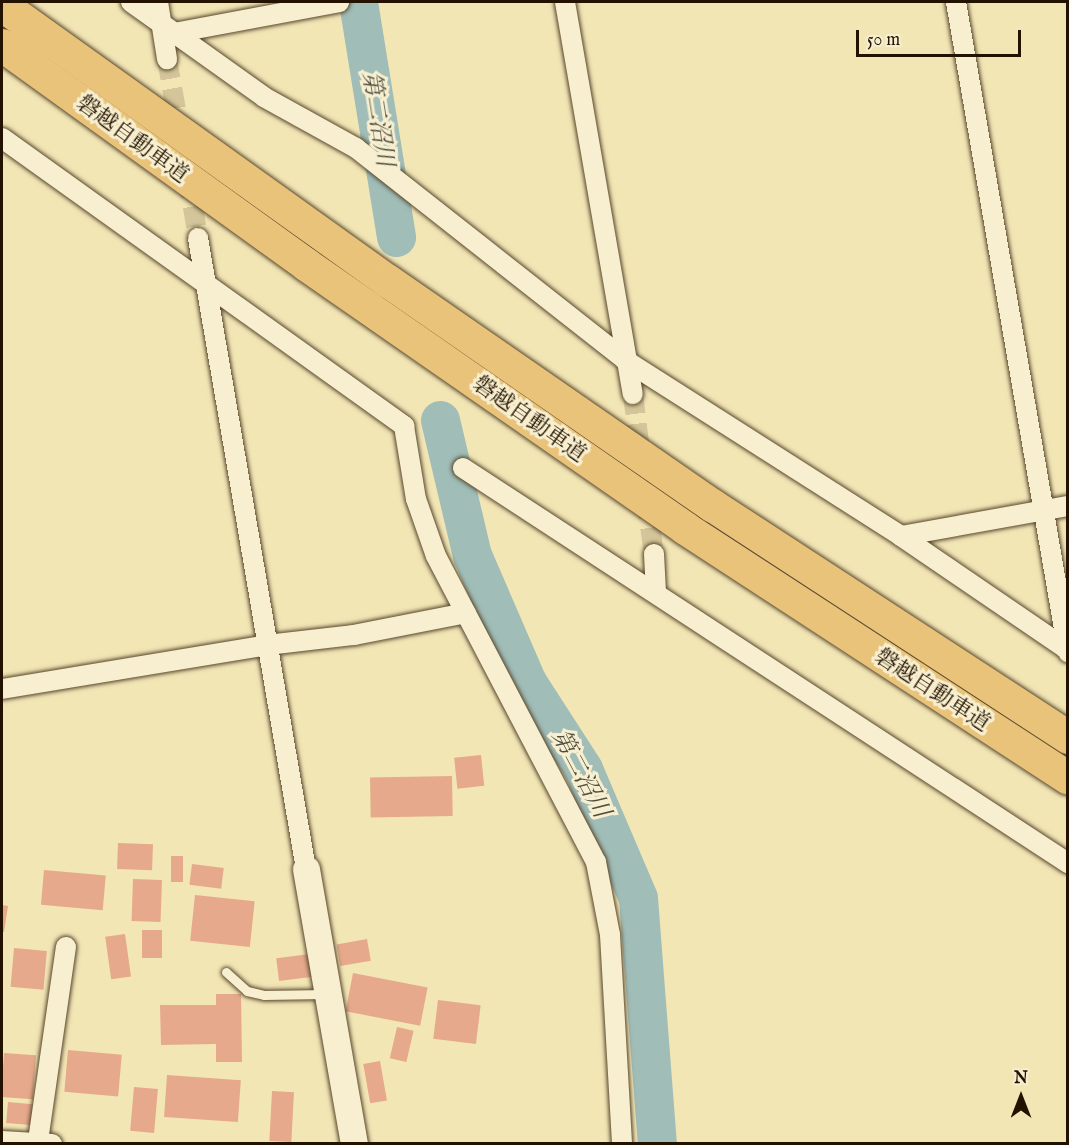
<!DOCTYPE html>
<meta charset="utf-8">
<style>
body{margin:0}
#map{position:relative;width:1069px;height:1145px;overflow:hidden;background:#f3e6b5;font-family:"IM FELL English","Noto Serif JP",serif}
div>[style]{position:absolute}
.river>*{height:39px;margin:-19.5px;padding:0 19.5px;transform-origin:19.5px;border-radius:19.5px;background:#a0bdb8}
.building>*{inset:0;background:#e6a98b;transform-origin:0 0}
.street-tunnel>*{height:20px;margin-top:-10px;transform-origin:0;background:repeating-linear-gradient(90deg,#d4c69a 0 20px,transparent 0 30px)}
.roads{filter:drop-shadow(0 0 2px #57472d) drop-shadow(0 0 2px #57472d)}
.lane>*{height:9px;margin:-4.5px;padding:0 4.5px;transform-origin:4.5px;border-radius:4.5px;background:#f7efcf}
.street>*{height:20px;margin:-10px;padding:0 10px;transform-origin:10px;border-radius:10px;background:#f7efcf}
.secondary>*{height:27px;margin:-13.5px;padding:0 13.5px;transform-origin:13.5px;border-radius:13.5px;background:#f7efcf}
.highway>*{height:33px;margin:-16.5px;padding:0 16.5px;transform-origin:16.5px;border-radius:16.5px;background:#eac37a}
span{translate:-50% -50%;white-space:nowrap;text-align:center;line-height:1.15;-webkit-text-stroke:6px #f7efcf;paint-order:stroke}
.street-label{font-size:22px;color:#231200}
.water-label{font-size:24px;color:#4f4e40;font-style:italic}
.frame{position:absolute;inset:0;border:3px solid #231200;pointer-events:none}
.north{position:absolute;left:991px;top:1067px;width:60px;height:60px;-webkit-text-stroke:4px #f7efcf;paint-order:stroke;rotate:0deg;font-size:16px;font-weight:700;line-height:24px;text-align:center;color:#231200}
.north::after{content:'';display:block;margin:auto;width:21px;height:27px;background:#231200;clip-path:polygon(50% 0,100% 100%,50% 72%,0 100%)}
.scale{position:absolute;left:856px;top:30px;width:165px;height:27px;box-sizing:border-box;border:3px solid #231200;border-top:0;padding-left:8px;font-size:18px;line-height:21px;white-space:nowrap;color:#231200;-webkit-text-stroke:4px #f7efcf;paint-order:stroke}
</style>
<div id="map">
<div class="river">
<i style="left:358px;top:2px;width:238px;rotate:80.8deg"></i>
<i style="left:440px;top:420px;width:139px;rotate:76.7deg"></i>
<i style="left:472px;top:555px;width:138px;rotate:66.6deg"></i>
<i style="left:527px;top:682px;width:103px;rotate:57.2deg"></i>
<i style="left:583px;top:769px;width:140px;rotate:66.9deg"></i>
<i style="left:638px;top:898px;width:247px;rotate:85.6deg"></i>
</div>
<div class="building">
<i style="left:481px;top:755px;width:31px;height:27px;rotate:84deg"></i>
<i style="left:452px;top:776px;width:40px;height:82px;rotate:89deg"></i>
<i style="left:118px;top:843px;width:35px;height:26px;rotate:2deg"></i>
<i style="left:171px;top:856px;width:12px;height:26px"></i>
<i style="left:192px;top:864px;width:32px;height:21px;rotate:7deg"></i>
<i style="left:44px;top:870px;width:62px;height:35px;rotate:5deg"></i>
<i style="left:133px;top:879px;width:29px;height:42px;rotate:2deg"></i>
<i style="left:195px;top:895px;width:60px;height:46px;rotate:6deg"></i>
<i style="clip-path:polygon(2px 905px,8px 906px,4px 932px,2px 932px)"></i>
<i style="left:142px;top:930px;width:20px;height:28px"></i>
<i style="left:125px;top:934px;width:43px;height:20px;rotate:82deg"></i>
<i style="left:367px;top:939px;width:22px;height:31px;rotate:80deg"></i>
<i style="left:14px;top:948px;width:33px;height:39px;rotate:5deg"></i>
<i style="left:310px;top:954px;width:23px;height:34px;rotate:83deg"></i>
<i style="left:353px;top:973px;width:76px;height:39px;rotate:11deg"></i>
<i style="clip-path:polygon(216px 994px,241px 994px,242px 1062px,216px 1062px,216px 1044px,161px 1045px,160px 1005px,216px 1005px)"></i>
<i style="left:438px;top:1000px;width:43px;height:39px;rotate:7deg"></i>
<i style="left:397px;top:1027px;width:17px;height:32px;rotate:13deg"></i>
<i style="left:68px;top:1050px;width:54px;height:42px;rotate:5deg"></i>
<i style="left:4px;top:1053px;width:32px;height:44px;rotate:4deg"></i>
<i style="left:380px;top:1061px;width:40px;height:17px;rotate:80deg"></i>
<i style="left:167px;top:1075px;width:74px;height:42px;rotate:4deg"></i>
<i style="left:134px;top:1087px;width:24px;height:44px;rotate:5deg"></i>
<i style="left:272px;top:1091px;width:22px;height:50px;rotate:3deg"></i>
<i style="left:8px;top:1102px;width:25px;height:21px;rotate:5deg"></i>
</div>
<div class="street-tunnel">
<i style="left:167px;top:59px;width:75px;rotate:80deg"></i>
<i style="left:188px;top:177px;width:62px;rotate:80.7deg"></i>
<i style="left:633px;top:394px;width:65px;rotate:83deg"></i>
<i style="left:646px;top:498px;width:57px;rotate:81.9deg"></i>
</div>
<div class="roads">
<div class="lane">
<i style="left:226px;top:972px;width:28px;rotate:42deg"></i>
<i style="left:247px;top:991px;width:17px;rotate:13deg"></i>
<i style="left:264px;top:995px;width:61px;rotate:-0.9deg"></i>
</div>
<div class="street">
<i style="left:131px;top:2px;width:163px;rotate:35.5deg"></i>
<i style="left:264px;top:97px;width:105px;rotate:29deg"></i>
<i style="left:356px;top:148px;width:342px;rotate:38.2deg"></i>
<i style="left:625px;top:360px;width:327px;rotate:32.5deg"></i>
<i style="left:901px;top:536px;width:202px;rotate:34.3deg"></i>
<i style="left:158px;top:2px;width:58px;rotate:81deg"></i>
<i style="left:565px;top:2px;width:398px;rotate:80.2deg"></i>
<i style="left:956px;top:2px;width:660px;rotate:80.22deg"></i>
<i style="left:174px;top:33px;width:168px;rotate:-10.6deg"></i>
<i style="left:2px;top:138px;width:495px;rotate:35.6deg"></i>
<i style="left:404px;top:426px;width:74px;rotate:80.7deg"></i>
<i style="left:416px;top:499px;width:60px;rotate:70.7deg"></i>
<i style="left:436px;top:556px;width:345px;rotate:62.4deg"></i>
<i style="left:596px;top:862px;width:74px;rotate:79.1deg"></i>
<i style="left:610px;top:935px;width:209px;rotate:86.7deg"></i>
<i style="left:198px;top:238px;width:640px;rotate:80.29deg"></i>
<i style="left:463px;top:468px;width:723px;rotate:33.14deg"></i>
<i style="left:901px;top:536px;width:170px;rotate:-10.2deg"></i>
<i style="left:654px;top:554px;width:38px;rotate:87deg"></i>
<i style="left:2px;top:689px;width:269px;rotate:-9.4deg"></i>
<i style="left:267px;top:645px;width:88px;rotate:-6.6deg"></i>
<i style="left:354px;top:635px;width:114px;rotate:-11.1deg"></i>
<i style="left:2px;top:1141px;width:50px;rotate:3.4deg"></i>
<i style="left:38px;top:1141px;width:196px;rotate:-81.8deg"></i>
</div>
<div class="secondary">
<i style="left:306px;top:869px;width:279px;rotate:80.1deg"></i>
</div>
<div class="highway">
<i style="left:2px;top:5px;width:475px;rotate:35.6deg"></i>
<i style="left:388px;top:281px;width:394px;rotate:34.7deg"></i>
<i style="left:712px;top:505px;width:425px;rotate:33.1deg"></i>
<i style="left:2px;top:45px;width:376px;rotate:35.8deg"></i>
<i style="left:307px;top:265px;width:460px;rotate:34.8deg"></i>
<i style="left:685px;top:528px;width:457px;rotate:33.1deg"></i>
</div>
</div>
<div class="street-label">
<span style="left:132px;top:140px;rotate:36deg">磐越自動車道</span>
<span style="left:529px;top:420px;rotate:35deg">磐越自動車道</span>
<span style="left:932px;top:691px;rotate:33deg">磐越自動車道</span>
</div>
<div class="water-label">
<span style="left:377px;top:119px;rotate:81deg">第二沼川</span>
<span style="left:580px;top:774px;rotate:62deg">第二沼川</span>
</div>
<div class="frame"></div>
<div class="north">N</div>
<div class="scale">50 m</div>
</div>
